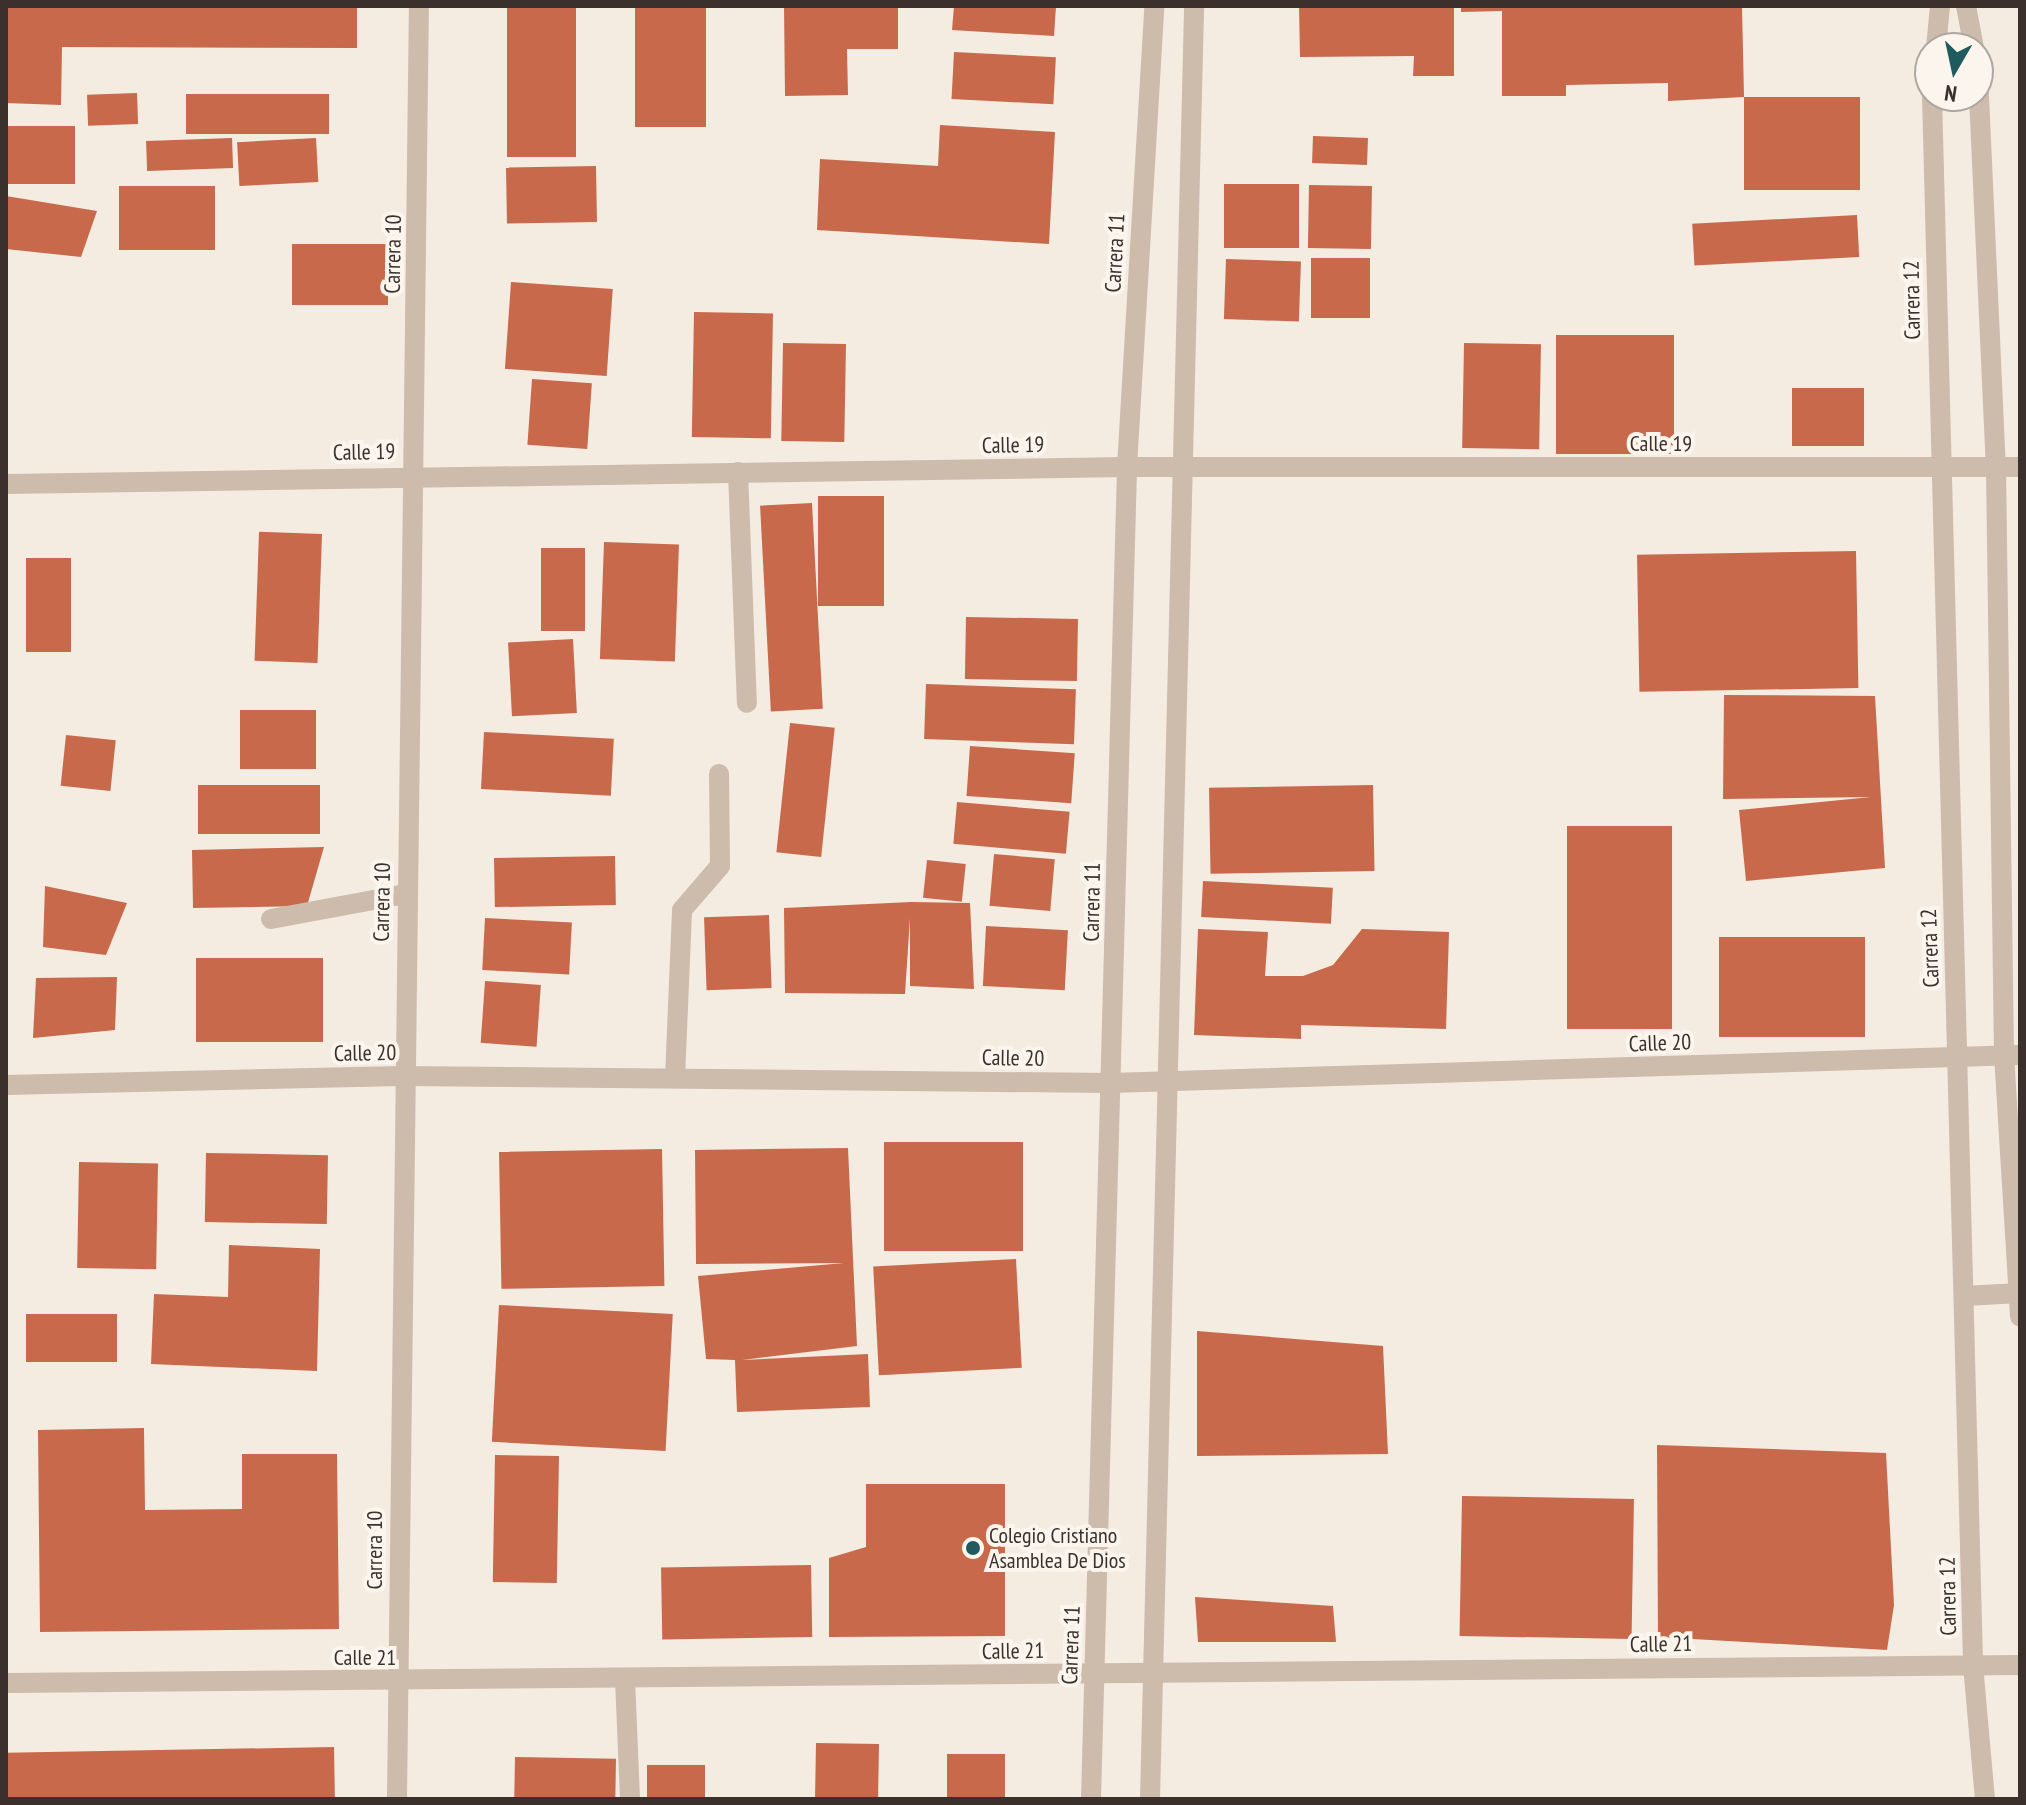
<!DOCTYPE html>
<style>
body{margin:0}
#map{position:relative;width:2026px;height:1805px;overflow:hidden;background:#f4ebe1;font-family:"PT Sans Narrow",sans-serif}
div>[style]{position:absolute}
.building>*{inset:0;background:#c8694b;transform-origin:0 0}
.minor>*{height:20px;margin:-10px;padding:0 10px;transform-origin:10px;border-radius:10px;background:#cdbbac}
.dots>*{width:22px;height:22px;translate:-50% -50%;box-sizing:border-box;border:4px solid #fbf5ee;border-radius:50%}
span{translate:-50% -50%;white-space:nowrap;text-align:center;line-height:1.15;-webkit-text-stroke:8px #fbf5ee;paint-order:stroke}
.street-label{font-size:22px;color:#3b302b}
.poi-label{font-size:22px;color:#3b302b}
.left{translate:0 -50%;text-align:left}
.frame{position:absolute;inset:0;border:8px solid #3b302b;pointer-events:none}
.north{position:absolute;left:1914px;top:32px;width:80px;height:80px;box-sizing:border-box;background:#fbf5ee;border:2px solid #aea6a0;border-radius:50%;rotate:189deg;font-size:22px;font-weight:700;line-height:32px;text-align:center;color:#3b302b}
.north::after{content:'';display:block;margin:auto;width:28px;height:36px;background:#1f5a5e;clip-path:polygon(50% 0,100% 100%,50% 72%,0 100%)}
</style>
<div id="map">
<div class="building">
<i style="clip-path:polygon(6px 6px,357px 6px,357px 48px,62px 47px,61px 105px,6px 103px)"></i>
<i style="left:507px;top:6px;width:69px;height:151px"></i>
<i style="left:635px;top:6px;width:71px;height:121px"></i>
<i style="clip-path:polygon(784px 6px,898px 6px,898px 49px,847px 49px,848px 95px,785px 96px)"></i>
<i style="clip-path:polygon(954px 6px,1056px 6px,1054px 36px,952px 30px)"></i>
<i style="clip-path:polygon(1299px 6px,1454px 6px,1454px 76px,1413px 76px,1414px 56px,1300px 57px)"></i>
<i style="clip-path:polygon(1461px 6px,1742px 6px,1744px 97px,1668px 101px,1668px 83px,1566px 85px,1566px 96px,1502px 96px,1502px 11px,1461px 12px)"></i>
<i style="left:954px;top:52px;width:102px;height:47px;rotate:3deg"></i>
<i style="left:137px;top:93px;width:31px;height:50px;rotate:88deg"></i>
<i style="left:329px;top:94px;width:40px;height:143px;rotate:90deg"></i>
<i style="left:1744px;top:97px;width:116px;height:93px"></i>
<i style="clip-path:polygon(940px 125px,1055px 132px,1049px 244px,817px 230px,820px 159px,938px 166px)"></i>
<i style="left:6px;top:126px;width:69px;height:58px"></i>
<i style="left:1313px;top:136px;width:55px;height:27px;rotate:2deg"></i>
<i style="left:232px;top:138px;width:30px;height:86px;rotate:88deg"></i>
<i style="left:316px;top:138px;width:44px;height:79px;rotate:87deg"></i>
<i style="left:596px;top:166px;width:56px;height:90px;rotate:89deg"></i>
<i style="left:1224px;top:184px;width:75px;height:64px"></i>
<i style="left:1309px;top:185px;width:63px;height:63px;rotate:1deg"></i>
<i style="left:119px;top:186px;width:96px;height:64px"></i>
<i style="clip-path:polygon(6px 196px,97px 211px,81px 257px,6px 249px)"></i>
<i style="left:1857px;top:215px;width:42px;height:165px;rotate:87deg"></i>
<i style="left:292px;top:244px;width:96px;height:61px"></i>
<i style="left:1311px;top:258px;width:59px;height:60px"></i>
<i style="left:1226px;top:259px;width:75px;height:60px;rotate:2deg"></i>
<i style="left:511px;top:282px;width:102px;height:87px;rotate:4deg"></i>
<i style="left:694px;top:312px;width:79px;height:125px;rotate:1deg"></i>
<i style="left:1556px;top:335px;width:118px;height:119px"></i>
<i style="left:783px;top:343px;width:63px;height:98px;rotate:1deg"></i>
<i style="left:1464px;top:343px;width:77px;height:105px;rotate:1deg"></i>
<i style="left:532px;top:379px;width:60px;height:66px;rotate:4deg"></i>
<i style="left:1792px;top:388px;width:72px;height:58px"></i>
<i style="left:818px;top:496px;width:66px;height:110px"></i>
<i style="left:812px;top:503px;width:206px;height:52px;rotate:87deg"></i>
<i style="left:322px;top:534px;width:129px;height:63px;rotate:92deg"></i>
<i style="left:604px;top:542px;width:75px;height:117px;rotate:2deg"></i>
<i style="left:541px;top:548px;width:44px;height:83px"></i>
<i style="left:1856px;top:551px;width:137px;height:219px;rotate:89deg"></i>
<i style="left:26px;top:558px;width:45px;height:94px"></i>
<i style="left:966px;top:617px;width:112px;height:62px;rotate:1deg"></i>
<i style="left:573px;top:639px;width:74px;height:65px;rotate:87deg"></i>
<i style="left:926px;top:684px;width:150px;height:55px;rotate:2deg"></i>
<i style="clip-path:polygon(1724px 695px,1875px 696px,1885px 868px,1746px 881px,1739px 810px,1871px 797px,1723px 799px)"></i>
<i style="left:240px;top:710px;width:76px;height:59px"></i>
<i style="left:790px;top:723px;width:45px;height:130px;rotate:6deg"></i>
<i style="left:484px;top:732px;width:130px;height:57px;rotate:3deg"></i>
<i style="left:66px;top:735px;width:50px;height:51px;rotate:6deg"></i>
<i style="left:970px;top:746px;width:105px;height:50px;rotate:4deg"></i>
<i style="left:198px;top:785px;width:122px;height:49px"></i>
<i style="left:1373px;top:785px;width:86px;height:164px;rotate:89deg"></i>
<i style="left:957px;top:802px;width:113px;height:42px;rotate:5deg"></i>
<i style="left:1567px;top:826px;width:105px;height:203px"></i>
<i style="clip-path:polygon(324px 847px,307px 906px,193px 908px,192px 850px)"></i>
<i style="left:994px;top:854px;width:61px;height:52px;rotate:5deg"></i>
<i style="left:615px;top:856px;width:49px;height:121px;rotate:89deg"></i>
<i style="left:927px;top:860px;width:39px;height:38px;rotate:6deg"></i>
<i style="left:1203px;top:881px;width:130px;height:36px;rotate:3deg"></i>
<i style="clip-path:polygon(45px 886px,127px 903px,106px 955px,43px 947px)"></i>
<i style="clip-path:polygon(911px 902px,970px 903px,974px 989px,910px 986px,910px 918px,905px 994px,785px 993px,784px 908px)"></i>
<i style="left:769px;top:915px;width:73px;height:65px;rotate:88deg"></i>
<i style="left:485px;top:918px;width:87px;height:52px;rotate:3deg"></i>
<i style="left:986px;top:926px;width:82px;height:60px;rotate:3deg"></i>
<i style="clip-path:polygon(1198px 929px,1268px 932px,1265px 976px,1303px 976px,1333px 965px,1362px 929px,1449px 932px,1446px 1029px,1301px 1025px,1301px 1039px,1194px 1035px)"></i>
<i style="left:1719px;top:937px;width:146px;height:100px"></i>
<i style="left:323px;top:958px;width:84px;height:127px;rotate:90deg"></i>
<i style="clip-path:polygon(117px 977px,115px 1030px,33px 1038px,36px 978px)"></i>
<i style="left:485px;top:981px;width:56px;height:62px;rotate:4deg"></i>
<i style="left:884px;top:1142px;width:139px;height:109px"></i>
<i style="clip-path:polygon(848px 1148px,857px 1346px,742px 1360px,868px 1354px,870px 1407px,737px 1412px,735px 1360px,706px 1359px,698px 1276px,844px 1263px,696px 1264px,695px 1150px)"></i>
<i style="left:662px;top:1149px;width:137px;height:163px;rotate:89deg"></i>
<i style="left:206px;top:1153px;width:122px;height:69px;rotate:1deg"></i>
<i style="left:79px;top:1162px;width:79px;height:106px;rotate:1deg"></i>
<i style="clip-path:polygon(229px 1245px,320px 1249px,317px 1371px,151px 1364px,154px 1294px,228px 1297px)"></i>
<i style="left:1016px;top:1259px;width:109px;height:143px;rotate:87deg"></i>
<i style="left:499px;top:1305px;width:174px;height:137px;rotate:3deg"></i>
<i style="left:26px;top:1314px;width:91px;height:48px"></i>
<i style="clip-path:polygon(1197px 1331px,1383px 1346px,1388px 1454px,1197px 1456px)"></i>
<i style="clip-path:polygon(144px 1428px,145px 1510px,242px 1509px,242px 1454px,337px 1454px,339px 1629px,40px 1632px,38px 1430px)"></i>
<i style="clip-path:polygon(1657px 1445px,1886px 1453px,1894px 1605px,1887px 1650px,1658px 1637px)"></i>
<i style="left:495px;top:1455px;width:64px;height:127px;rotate:1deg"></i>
<i style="clip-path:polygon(866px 1484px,1005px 1484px,1005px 1636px,829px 1637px,829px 1558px,866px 1547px)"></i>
<i style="left:1462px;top:1496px;width:172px;height:140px;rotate:1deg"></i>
<i style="left:811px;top:1565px;width:72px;height:150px;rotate:89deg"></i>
<i style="clip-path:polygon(1195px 1597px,1333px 1606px,1336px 1642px,1198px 1642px)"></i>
<i style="left:816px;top:1743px;width:63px;height:56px;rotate:1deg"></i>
<i style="left:334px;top:1747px;width:52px;height:328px;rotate:89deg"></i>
<i style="left:947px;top:1754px;width:58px;height:45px"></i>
<i style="left:515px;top:1757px;width:101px;height:42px;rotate:1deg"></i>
<i style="left:705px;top:1765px;width:34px;height:58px;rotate:90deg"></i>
</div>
<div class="minor">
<i style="left:1966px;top:6px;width:43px;rotate:79.2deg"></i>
<i style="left:1936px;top:48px;width:42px;rotate:-84.6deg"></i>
<i style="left:1978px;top:74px;width:393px;rotate:87.4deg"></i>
<i style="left:1996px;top:467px;width:587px;rotate:89.22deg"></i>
<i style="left:2004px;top:1054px;width:263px;rotate:86.5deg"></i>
<i style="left:1932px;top:96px;width:1570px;rotate:88.5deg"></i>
<i style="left:1973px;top:1665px;width:135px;rotate:84.9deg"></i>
<i style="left:738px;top:472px;width:231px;rotate:87.8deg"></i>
<i style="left:6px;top:484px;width:1121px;rotate:-0.87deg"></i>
<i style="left:1127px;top:467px;width:893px"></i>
<i style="left:271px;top:919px;width:137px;rotate:-10.5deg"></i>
<i style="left:675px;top:1078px;width:168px;rotate:-87.6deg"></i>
<i style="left:682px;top:910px;width:58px;rotate:-49.2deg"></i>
<i style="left:720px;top:866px;width:92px;rotate:-90.6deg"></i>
<i style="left:6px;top:1085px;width:396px;rotate:-1.3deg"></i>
<i style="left:402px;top:1076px;width:709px;rotate:0.57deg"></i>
<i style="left:1111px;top:1083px;width:909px;rotate:-1.76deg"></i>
<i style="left:1964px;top:1296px;width:56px;rotate:-3.1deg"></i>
<i style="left:625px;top:1679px;width:120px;rotate:87.6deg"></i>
<i style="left:6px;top:1683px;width:2014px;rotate:-0.51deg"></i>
<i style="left:397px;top:1799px;width:1793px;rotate:-89.3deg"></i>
<i style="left:1091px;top:1799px;width:1332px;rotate:-88.45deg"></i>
<i style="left:1127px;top:467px;width:462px;rotate:-86.6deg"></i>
<i style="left:1150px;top:1799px;width:1794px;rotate:-88.59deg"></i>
</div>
<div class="dots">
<i style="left:973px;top:1548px;background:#1f5a5e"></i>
</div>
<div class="street-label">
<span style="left:1115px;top:253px;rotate:-87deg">Carrera 11</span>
<span style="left:393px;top:254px;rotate:-89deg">Carrera 10</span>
<span style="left:1912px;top:300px;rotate:-91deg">Carrera 12</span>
<span style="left:1661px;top:444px">Calle 19</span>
<span style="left:1013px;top:445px;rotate:-1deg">Calle 19</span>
<span style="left:364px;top:452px;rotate:-1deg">Calle 19</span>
<span style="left:382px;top:902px;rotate:-89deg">Carrera 10</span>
<span style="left:1092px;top:902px;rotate:-89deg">Carrera 11</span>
<span style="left:1930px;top:948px;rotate:-92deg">Carrera 12</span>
<span style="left:1660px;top:1043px;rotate:-2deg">Calle 20</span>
<span style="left:365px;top:1053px;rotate:-1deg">Calle 20</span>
<span style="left:1013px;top:1058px;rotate:1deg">Calle 20</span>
<span style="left:375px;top:1550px;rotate:-90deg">Carrera 10</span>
<span style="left:1948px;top:1596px;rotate:-91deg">Carrera 12</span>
<span style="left:1661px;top:1644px;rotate:-1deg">Calle 21</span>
<span style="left:1071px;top:1645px;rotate:-88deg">Carrera 11</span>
<span style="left:1013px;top:1651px;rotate:-1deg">Calle 21</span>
<span style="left:365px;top:1658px">Calle 21</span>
</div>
<div class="poi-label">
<span class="left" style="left:989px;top:1548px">Colegio Cristiano<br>Asamblea De Dios</span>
</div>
<div class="frame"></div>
<div class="north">N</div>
</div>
